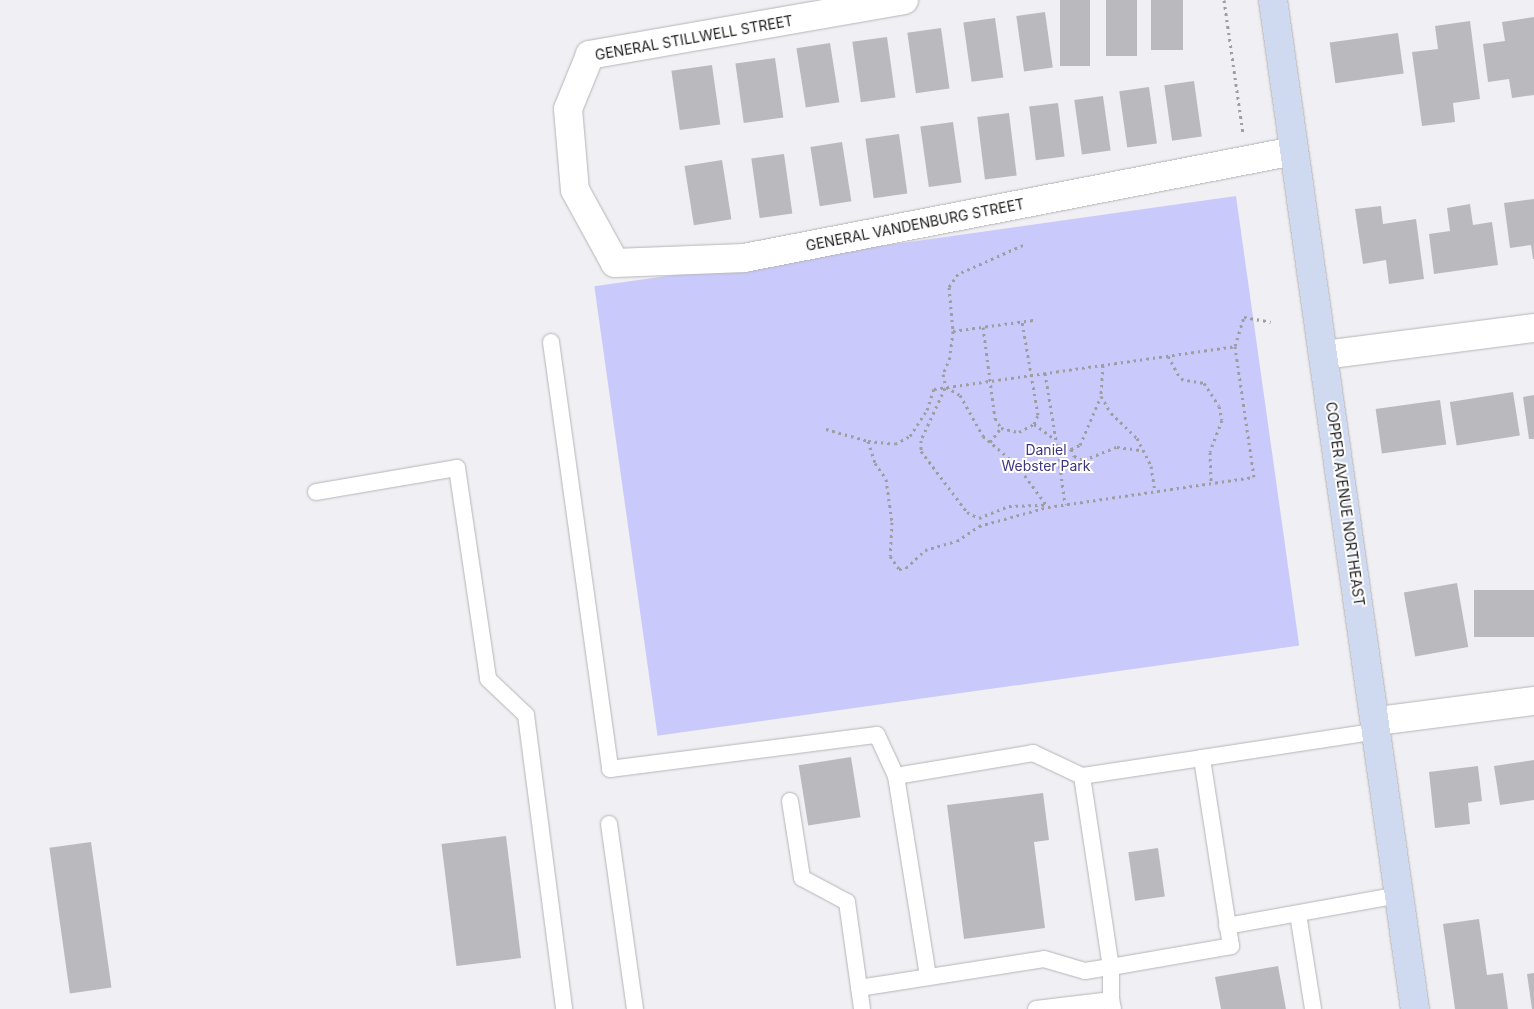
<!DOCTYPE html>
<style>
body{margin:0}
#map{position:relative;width:1534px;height:1009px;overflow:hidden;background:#f0f0f4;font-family:Inter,sans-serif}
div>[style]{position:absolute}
.green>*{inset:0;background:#cac9fb;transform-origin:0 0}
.building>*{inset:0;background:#bababe;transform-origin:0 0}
.path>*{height:3px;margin-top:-1.5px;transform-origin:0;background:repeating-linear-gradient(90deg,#9e9ea0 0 2.5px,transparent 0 6.5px)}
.roads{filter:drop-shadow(0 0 1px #b5b5b8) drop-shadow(0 0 1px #b5b5b8)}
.lane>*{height:16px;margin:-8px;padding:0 8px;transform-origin:8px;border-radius:8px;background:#fff}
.street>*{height:28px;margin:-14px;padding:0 14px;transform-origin:14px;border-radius:14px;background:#fff}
.secondary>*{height:28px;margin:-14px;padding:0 14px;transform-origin:14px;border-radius:14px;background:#cfdaf1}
span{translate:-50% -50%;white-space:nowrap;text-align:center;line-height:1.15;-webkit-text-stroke:4px #fff;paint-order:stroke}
.street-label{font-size:14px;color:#1f1f20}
.park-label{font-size:14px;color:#3f3480}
</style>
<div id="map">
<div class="green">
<i style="left:1236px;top:196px;width:454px;height:648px;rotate:82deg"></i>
</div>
<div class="building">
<i style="left:1060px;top:0;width:30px;height:66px"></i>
<i style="left:1106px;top:0;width:31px;height:56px"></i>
<i style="left:1151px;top:0;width:32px;height:50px"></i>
<i style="left:1045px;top:12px;width:56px;height:29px;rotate:82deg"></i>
<i style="clip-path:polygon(1534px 17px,1534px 95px,1512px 98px,1509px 79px,1488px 82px,1483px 44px,1505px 41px,1502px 22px)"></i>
<i style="left:995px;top:18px;width:60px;height:32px;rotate:82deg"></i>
<i style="clip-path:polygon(1470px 21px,1480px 99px,1453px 103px,1455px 122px,1422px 126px,1412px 52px,1438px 49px,1435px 26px)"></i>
<i style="left:941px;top:28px;width:61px;height:34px;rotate:82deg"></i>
<i style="left:1398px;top:33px;width:41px;height:69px;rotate:82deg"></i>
<i style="left:887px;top:37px;width:61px;height:35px;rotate:82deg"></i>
<i style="left:830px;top:43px;width:60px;height:34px;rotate:81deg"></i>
<i style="left:775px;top:58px;width:60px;height:40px;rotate:82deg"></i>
<i style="left:712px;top:65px;width:60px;height:41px;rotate:82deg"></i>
<i style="left:1194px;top:81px;width:56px;height:30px;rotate:82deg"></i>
<i style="left:1149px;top:87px;width:57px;height:30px;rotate:82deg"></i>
<i style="left:1103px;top:96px;width:55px;height:29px;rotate:82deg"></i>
<i style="left:1058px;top:103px;width:54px;height:29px;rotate:83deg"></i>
<i style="left:1009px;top:113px;width:63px;height:32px;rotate:83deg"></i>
<i style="left:953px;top:122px;width:61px;height:33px;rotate:82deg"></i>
<i style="left:899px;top:134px;width:60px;height:34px;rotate:82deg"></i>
<i style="left:842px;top:142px;width:60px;height:32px;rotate:81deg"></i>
<i style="left:784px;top:154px;width:60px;height:33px;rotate:82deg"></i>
<i style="left:722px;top:160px;width:60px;height:38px;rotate:81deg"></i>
<i style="clip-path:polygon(1534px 199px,1534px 259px,1533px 259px,1531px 245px,1510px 248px,1504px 203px)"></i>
<i style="clip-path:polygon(1470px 204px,1473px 225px,1492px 222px,1498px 265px,1434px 274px,1429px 234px,1450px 231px,1447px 208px)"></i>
<i style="clip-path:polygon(1381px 206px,1383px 224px,1416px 219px,1424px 279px,1389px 284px,1386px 260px,1363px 264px,1355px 209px)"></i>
<i style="left:1513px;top:392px;width:44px;height:64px;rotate:81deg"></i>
<i style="clip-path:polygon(1534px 395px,1534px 439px,1529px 439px,1523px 397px)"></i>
<i style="left:1440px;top:400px;width:45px;height:65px;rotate:82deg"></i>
<i style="left:1457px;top:583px;width:65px;height:54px;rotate:80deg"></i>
<i style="left:1534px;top:590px;width:47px;height:60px;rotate:90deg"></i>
<i style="left:851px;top:757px;width:61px;height:53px;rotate:81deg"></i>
<i style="clip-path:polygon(1534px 760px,1534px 800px,1500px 805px,1494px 766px)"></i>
<i style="clip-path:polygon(1478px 766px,1482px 801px,1468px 803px,1470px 824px,1435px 828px,1429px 772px)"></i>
<i style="clip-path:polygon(1043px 793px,1049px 840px,1034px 842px,1045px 928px,964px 939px,947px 805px)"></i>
<i style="left:506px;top:836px;width:123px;height:65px;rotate:83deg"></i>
<i style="left:91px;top:842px;width:147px;height:42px;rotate:82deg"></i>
<i style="left:1158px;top:848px;width:49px;height:30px;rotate:82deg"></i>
<i style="clip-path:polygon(1479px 919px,1487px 975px,1503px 973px,1508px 1009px,1455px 1009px,1443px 924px)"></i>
<i style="clip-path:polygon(1278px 966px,1286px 1009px,1221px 1009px,1215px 977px)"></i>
<i style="clip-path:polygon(1534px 973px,1534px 1009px,1532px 1009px,1527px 974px)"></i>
</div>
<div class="path">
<i style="left:1224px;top:0;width:134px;rotate:81.9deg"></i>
<i style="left:1023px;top:245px;width:71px;rotate:156deg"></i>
<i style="left:958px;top:274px;width:16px;rotate:125deg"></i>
<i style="left:949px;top:287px;width:44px;rotate:84.8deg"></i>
<i style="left:953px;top:331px;width:26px;rotate:97deg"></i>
<i style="left:950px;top:357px;width:18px;rotate:112deg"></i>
<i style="left:943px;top:374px;width:13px;rotate:77deg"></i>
<i style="left:946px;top:387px;width:16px;rotate:30deg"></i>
<i style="left:960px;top:395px;width:47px;rotate:60.7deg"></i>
<i style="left:983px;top:436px;width:45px;rotate:40.5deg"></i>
<i style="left:1017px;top:465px;width:52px;rotate:53.6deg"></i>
<i style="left:983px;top:327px;width:92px;rotate:82.5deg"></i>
<i style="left:995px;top:418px;width:12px;rotate:59deg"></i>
<i style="left:1001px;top:428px;width:18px;rotate:13deg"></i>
<i style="left:1019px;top:432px;width:17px;rotate:-28deg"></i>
<i style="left:1034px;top:424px;width:10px;rotate:-66deg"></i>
<i style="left:1038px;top:415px;width:95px;rotate:-99.7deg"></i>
<i style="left:953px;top:331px;width:81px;rotate:-7.8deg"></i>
<i style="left:1168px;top:356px;width:26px;rotate:61deg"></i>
<i style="left:1181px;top:379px;width:23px;rotate:10deg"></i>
<i style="left:1204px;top:383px;width:27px;rotate:57deg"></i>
<i style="left:1219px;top:406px;width:14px;rotate:78deg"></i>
<i style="left:1222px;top:420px;width:34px;rotate:111deg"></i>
<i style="left:1210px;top:452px;width:31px;rotate:88deg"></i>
<i style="left:1103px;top:365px;width:31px;rotate:94deg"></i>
<i style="left:1101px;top:396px;width:20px;rotate:60deg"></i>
<i style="left:1111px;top:413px;width:36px;rotate:44deg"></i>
<i style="left:1137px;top:438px;width:31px;rotate:63deg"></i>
<i style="left:1151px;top:466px;width:25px;rotate:81deg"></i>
<i style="left:1045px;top:373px;width:74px;rotate:80.7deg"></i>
<i style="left:1057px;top:446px;width:14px;rotate:12deg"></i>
<i style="left:1071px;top:449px;width:10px;rotate:-24deg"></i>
<i style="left:1080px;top:445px;width:53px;rotate:-66.8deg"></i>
<i style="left:945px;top:388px;width:57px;rotate:114.8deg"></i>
<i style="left:921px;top:440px;width:11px;rotate:90deg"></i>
<i style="left:921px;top:451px;width:76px;rotate:53deg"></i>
<i style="left:967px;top:512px;width:13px;rotate:27deg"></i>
<i style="left:979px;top:518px;width:32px;rotate:-22deg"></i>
<i style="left:1009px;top:506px;width:37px;rotate:-2deg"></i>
<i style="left:1034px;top:424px;width:26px;rotate:36deg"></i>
<i style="left:826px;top:429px;width:44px;rotate:15.9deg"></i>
<i style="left:868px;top:441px;width:27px;rotate:6deg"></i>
<i style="left:895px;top:444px;width:17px;rotate:-28deg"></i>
<i style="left:910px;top:436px;width:31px;rotate:-57deg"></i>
<i style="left:927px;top:410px;width:22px;rotate:-72deg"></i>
<i style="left:934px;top:389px;width:304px;rotate:-8.1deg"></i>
<i style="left:1235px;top:346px;width:30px;rotate:-73deg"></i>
<i style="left:1244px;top:317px;width:27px;rotate:10deg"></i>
<i style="left:868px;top:441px;width:23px;rotate:72deg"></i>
<i style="left:875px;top:463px;width:19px;rotate:55deg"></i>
<i style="left:886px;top:479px;width:43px;rotate:82.1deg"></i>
<i style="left:892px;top:522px;width:34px;rotate:93deg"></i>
<i style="left:890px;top:556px;width:16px;rotate:55deg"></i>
<i style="left:899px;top:569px;width:7px;rotate:-8deg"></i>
<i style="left:906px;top:568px;width:26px;rotate:-43deg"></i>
<i style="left:925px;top:550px;width:33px;rotate:-16deg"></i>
<i style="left:957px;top:541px;width:27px;rotate:-34deg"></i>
<i style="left:979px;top:526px;width:72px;rotate:-15.4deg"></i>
<i style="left:1048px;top:507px;width:208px;rotate:-8.3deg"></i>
<i style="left:1254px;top:477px;width:132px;rotate:-98.3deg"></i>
<i style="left:990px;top:442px;width:18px;rotate:-52deg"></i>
<i style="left:1057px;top:446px;width:59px;rotate:82.1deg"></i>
<i style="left:1071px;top:449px;width:8px;rotate:67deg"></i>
<i style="left:1074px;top:456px;width:11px;rotate:22deg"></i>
<i style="left:1084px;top:460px;width:35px;rotate:-22deg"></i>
<i style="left:1117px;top:447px;width:26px;rotate:7deg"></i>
</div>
<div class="roads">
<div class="lane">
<i style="left:551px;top:342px;width:431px;rotate:82.1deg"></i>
<i style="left:610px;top:769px;width:269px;rotate:-7.3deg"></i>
<i style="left:877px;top:735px;width:45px;rotate:65.1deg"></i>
<i style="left:316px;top:492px;width:143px;rotate:-9.7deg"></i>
<i style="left:457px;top:468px;width:213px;rotate:81.6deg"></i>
<i style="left:488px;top:679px;width:52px;rotate:43.5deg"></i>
<i style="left:526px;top:715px;width:296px;rotate:82.6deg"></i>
<i style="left:1202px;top:758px;width:178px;rotate:-8.7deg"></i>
<i style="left:790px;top:801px;width:78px;rotate:81.1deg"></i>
<i style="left:802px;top:878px;width:51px;rotate:28.1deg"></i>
<i style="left:847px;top:902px;width:108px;rotate:82deg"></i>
<i style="left:609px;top:824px;width:187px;rotate:82deg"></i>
<i style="left:1298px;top:914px;width:96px;rotate:81deg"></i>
<i style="left:1227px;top:926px;width:176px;rotate:-10.2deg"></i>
<i style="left:928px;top:976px;width:203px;rotate:-99.1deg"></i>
<i style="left:896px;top:776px;width:139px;rotate:-9.5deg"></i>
<i style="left:1033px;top:753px;width:54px;rotate:25.1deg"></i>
<i style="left:859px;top:988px;width:187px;rotate:-8.9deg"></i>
<i style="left:1044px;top:959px;width:43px;rotate:16.3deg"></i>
<i style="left:1085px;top:971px;width:26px;rotate:-9deg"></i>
<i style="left:1111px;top:967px;width:122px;rotate:-9.9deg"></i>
<i style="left:1231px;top:946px;width:190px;rotate:-98.8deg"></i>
<i style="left:1202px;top:758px;width:121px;rotate:171.5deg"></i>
<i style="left:1082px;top:776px;width:193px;rotate:81.4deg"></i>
<i style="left:1111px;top:967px;width:33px;rotate:90deg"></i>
<i style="left:1036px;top:1009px;width:76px;rotate:-6.8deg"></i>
<i style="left:1111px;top:1000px;width:9px;rotate:77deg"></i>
</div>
<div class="street">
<i style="left:904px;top:0;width:319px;rotate:170.1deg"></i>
<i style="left:590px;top:55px;width:58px;rotate:112.2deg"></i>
<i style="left:568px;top:109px;width:81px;rotate:85.1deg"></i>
<i style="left:575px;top:190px;width:83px;rotate:61.3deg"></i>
<i style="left:615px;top:263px;width:129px;rotate:-2.2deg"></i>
<i style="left:744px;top:258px;width:560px;rotate:-11.01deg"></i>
<i style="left:1323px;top:355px;width:213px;rotate:-7.3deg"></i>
<i style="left:1377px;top:721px;width:158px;rotate:-7.3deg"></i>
</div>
<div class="secondary">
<i style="left:1273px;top:0;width:1019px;rotate:81.99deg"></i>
</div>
</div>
<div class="street-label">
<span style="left:694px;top:38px;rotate:-10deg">GENERAL STILLWELL STREET</span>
<span style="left:915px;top:225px;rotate:-11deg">GENERAL VANDENBURG STREET</span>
<span style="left:1345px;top:504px;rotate:82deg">COPPER AVENUE NORTHEAST</span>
</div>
<div class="park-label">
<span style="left:1046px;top:458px">Daniel<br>Webster Park</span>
</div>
</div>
